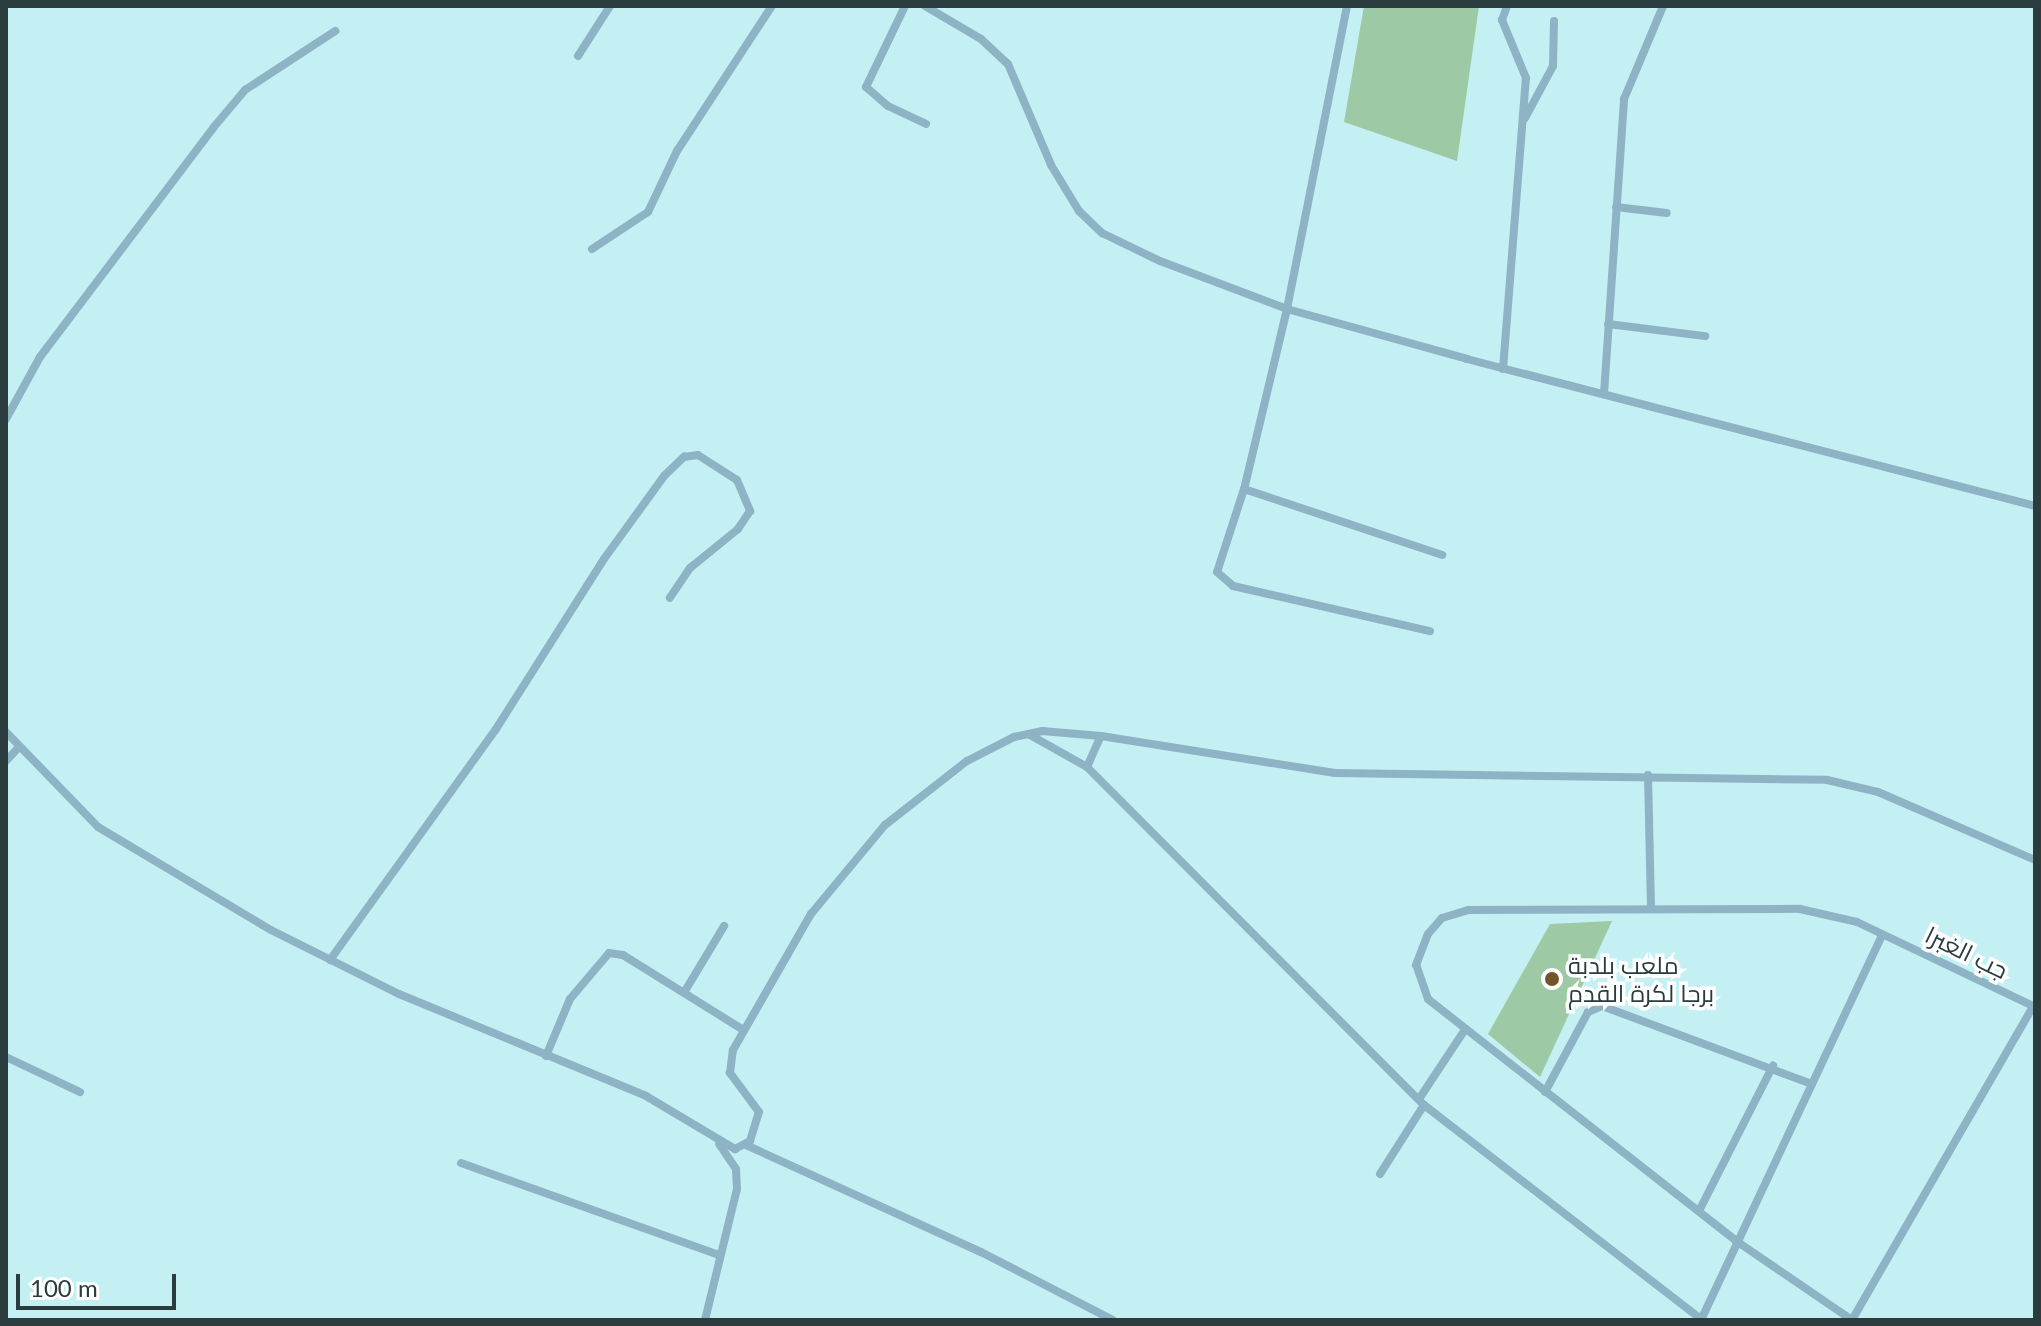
<!DOCTYPE html>
<meta charset="utf-8">
<style>
body{margin:0}
#map{position:relative;width:2041px;height:1326px;overflow:hidden;background:#c4f0f3;font-family:Lato,Cairo,sans-serif}
div>[style]{position:absolute}
.green>*{inset:0;background:#9dc9a5}
.street>*{height:8px;margin:-4px;padding:0 4px;transform-origin:4px;border-radius:4px;background:#8db3c4}
.dots>*{width:22px;height:22px;translate:-50% -50%;box-sizing:border-box;border:4px solid #fff;border-radius:50%}
span{translate:-50% -50%;white-space:nowrap;text-align:center;line-height:1.15;-webkit-text-stroke:7px #fff;paint-order:stroke}
.street-label{font-size:24px;color:#2a3c3d}
.poi-label{font-size:24px;color:#2a3c3d}
.left{translate:0 -50%;text-align:left}
.frame{position:absolute;inset:0;border:8px solid #2a3c3d;pointer-events:none}
.scale{position:absolute;left:16px;top:1274px;width:160px;height:36px;box-sizing:border-box;border:4px solid #2a3c3d;border-top:0;padding-left:10px;font-size:24px;line-height:28px;white-space:nowrap;color:#2a3c3d;-webkit-text-stroke:6px #fff;paint-order:stroke}
</style>
<div id="map">
<div class="green">
<i style="clip-path:polygon(1364px 6px,1479px 6px,1457px 161px,1344px 122px)"></i>
<i style="clip-path:polygon(1612px 921px,1540px 1077px,1488px 1034px,1550px 924px)"></i>
</div>
<div class="street">
<i style="left:905px;top:6px;width:90px;rotate:115.7deg"></i>
<i style="left:866px;top:87px;width:29px;rotate:41deg"></i>
<i style="left:888px;top:106px;width:42px;rotate:25.3deg"></i>
<i style="left:925px;top:6px;width:65px;rotate:30.5deg"></i>
<i style="left:981px;top:39px;width:37px;rotate:43deg"></i>
<i style="left:1008px;top:64px;width:110px;rotate:66.9deg"></i>
<i style="left:1051px;top:165px;width:54px;rotate:58.7deg"></i>
<i style="left:1079px;top:211px;width:32px;rotate:44deg"></i>
<i style="left:1102px;top:233px;width:64px;rotate:25.8deg"></i>
<i style="left:1160px;top:261px;width:136px;rotate:20.7deg"></i>
<i style="left:1287px;top:309px;width:187px;rotate:15.5deg"></i>
<i style="left:1467px;top:359px;width:587px;rotate:14.51deg"></i>
<i style="left:1347px;top:6px;width:309px;rotate:101.2deg"></i>
<i style="left:1287px;top:309px;width:185px;rotate:103.4deg"></i>
<i style="left:1244px;top:489px;width:87px;rotate:108deg"></i>
<i style="left:1217px;top:572px;width:21px;rotate:41deg"></i>
<i style="left:1233px;top:586px;width:202px;rotate:12.9deg"></i>
<i style="left:578px;top:56px;width:59px;rotate:-57.4deg"></i>
<i style="left:1525px;top:118px;width:59px;rotate:-61.7deg"></i>
<i style="left:1553px;top:66px;width:45px;rotate:-88.7deg"></i>
<i style="left:1616px;top:207px;width:51px;rotate:6.7deg"></i>
<i style="left:592px;top:249px;width:67px;rotate:-33.5deg"></i>
<i style="left:648px;top:212px;width:68px;rotate:-64.6deg"></i>
<i style="left:677px;top:151px;width:173px;rotate:-56.8deg"></i>
<i style="left:1608px;top:324px;width:98px;rotate:7.1deg"></i>
<i style="left:1503px;top:369px;width:292px;rotate:-85.5deg"></i>
<i style="left:1526px;top:78px;width:63px;rotate:-112.5deg"></i>
<i style="left:1502px;top:20px;width:15px;rotate:-70deg"></i>
<i style="left:1604px;top:394px;width:296px;rotate:-86.1deg"></i>
<i style="left:1624px;top:99px;width:101px;rotate:-67.2deg"></i>
<i style="left:6px;top:419px;width:71px;rotate:-61.3deg"></i>
<i style="left:40px;top:357px;width:287px;rotate:-52.9deg"></i>
<i style="left:213px;top:128px;width:50px;rotate:-49.9deg"></i>
<i style="left:245px;top:90px;width:108px;rotate:-33.2deg"></i>
<i style="left:1244px;top:489px;width:209px;rotate:18.4deg"></i>
<i style="left:6px;top:732px;width:132px;rotate:45.9deg"></i>
<i style="left:98px;top:827px;width:201px;rotate:30.8deg"></i>
<i style="left:271px;top:930px;width:143px;rotate:26.6deg"></i>
<i style="left:399px;top:994px;width:267px;rotate:22.4deg"></i>
<i style="left:646px;top:1096px;width:104px;rotate:30.8deg"></i>
<i style="left:735px;top:1149px;width:17px;rotate:-28deg"></i>
<i style="left:750px;top:1141px;width:30px;rotate:-73deg"></i>
<i style="left:759px;top:1112px;width:49px;rotate:-126.6deg"></i>
<i style="left:730px;top:1073px;width:23px;rotate:-83deg"></i>
<i style="left:733px;top:1050px;width:157px;rotate:-60.2deg"></i>
<i style="left:811px;top:914px;width:116px;rotate:-50.3deg"></i>
<i style="left:885px;top:825px;width:104px;rotate:-38deg"></i>
<i style="left:967px;top:761px;width:53px;rotate:-27.1deg"></i>
<i style="left:1014px;top:737px;width:29px;rotate:-12deg"></i>
<i style="left:1042px;top:731px;width:59px;rotate:4.8deg"></i>
<i style="left:1101px;top:736px;width:237px;rotate:9deg"></i>
<i style="left:1335px;top:773px;width:492px;rotate:0.8deg"></i>
<i style="left:1827px;top:780px;width:52px;rotate:13.2deg"></i>
<i style="left:1878px;top:792px;width:171px;rotate:23.4deg"></i>
<i style="left:1030px;top:735px;width:65px;rotate:29.3deg"></i>
<i style="left:1087px;top:767px;width:477px;rotate:45.1deg"></i>
<i style="left:1424px;top:1105px;width:351px;rotate:37.7deg"></i>
<i style="left:6px;top:761px;width:18px;rotate:-47deg"></i>
<i style="left:1087px;top:767px;width:34px;rotate:-66deg"></i>
<i style="left:1648px;top:775px;width:132px;rotate:88.7deg"></i>
<i style="left:330px;top:960px;width:284px;rotate:-54.3deg"></i>
<i style="left:496px;top:729px;width:201px;rotate:-57.6deg"></i>
<i style="left:604px;top:559px;width:102px;rotate:-54.1deg"></i>
<i style="left:664px;top:476px;width:28px;rotate:-44deg"></i>
<i style="left:684px;top:457px;width:14px;rotate:-8deg"></i>
<i style="left:698px;top:455px;width:46px;rotate:32.7deg"></i>
<i style="left:737px;top:480px;width:34px;rotate:67deg"></i>
<i style="left:750px;top:511px;width:22px;rotate:124deg"></i>
<i style="left:738px;top:529px;width:62px;rotate:140.9deg"></i>
<i style="left:690px;top:568px;width:36px;rotate:124deg"></i>
<i style="left:685px;top:991px;width:76px;rotate:-59deg"></i>
<i style="left:546px;top:1056px;width:62px;rotate:-67.2deg"></i>
<i style="left:570px;top:999px;width:60px;rotate:-49.7deg"></i>
<i style="left:609px;top:953px;width:14px;rotate:8deg"></i>
<i style="left:623px;top:955px;width:140px;rotate:31.9deg"></i>
<i style="left:6px;top:1057px;width:82px;rotate:25.3deg"></i>
<i style="left:1545px;top:1092px;width:91px;rotate:-61.7deg"></i>
<i style="left:1588px;top:1012px;width:15px;rotate:-23deg"></i>
<i style="left:1602px;top:1006px;width:224px;rotate:20.4deg"></i>
<i style="left:1419px;top:1099px;width:82px;rotate:-56.5deg"></i>
<i style="left:746px;top:1145px;width:258px;rotate:24.5deg"></i>
<i style="left:981px;top:1252px;width:148px;rotate:27.3deg"></i>
<i style="left:461px;top:1163px;width:274px;rotate:19.6deg"></i>
<i style="left:1380px;top:1174px;width:82px;rotate:-57.5deg"></i>
<i style="left:1700px;top:1209px;width:161px;rotate:-63deg"></i>
<i style="left:705px;top:1320px;width:135px;rotate:-76.3deg"></i>
<i style="left:737px;top:1189px;width:20px;rotate:-93deg"></i>
<i style="left:736px;top:1169px;width:30px;rotate:-124deg"></i>
<i style="left:1701px;top:1320px;width:425px;rotate:-64.8deg"></i>
<i style="left:1852px;top:1320px;width:137px;rotate:-145.7deg"></i>
<i style="left:1739px;top:1243px;width:395px;rotate:-141.9deg"></i>
<i style="left:1428px;top:999px;width:36px;rotate:-109deg"></i>
<i style="left:1416px;top:965px;width:33px;rotate:-69deg"></i>
<i style="left:1428px;top:934px;width:21px;rotate:-49deg"></i>
<i style="left:1442px;top:918px;width:28px;rotate:-17deg"></i>
<i style="left:1469px;top:910px;width:331px;rotate:-0.2deg"></i>
<i style="left:1800px;top:909px;width:58px;rotate:12.8deg"></i>
<i style="left:1857px;top:922px;width:197px;rotate:25.5deg"></i>
<i style="left:1852px;top:1320px;width:362px;rotate:-60deg"></i>
</div>
<div class="dots">
<i style="left:1552px;top:979px;background:#74542a"></i>
</div>
<div class="street-label">
<span style="left:1967px;top:952px;rotate:26deg">جب الغبرا</span>
</div>
<div class="poi-label">
<span class="left" style="left:1568px;top:979px">ملعب بلدبة<br>برجا لكرة القدم</span>
</div>
<div class="frame"></div>
<div class="scale">100 m</div>
</div>
